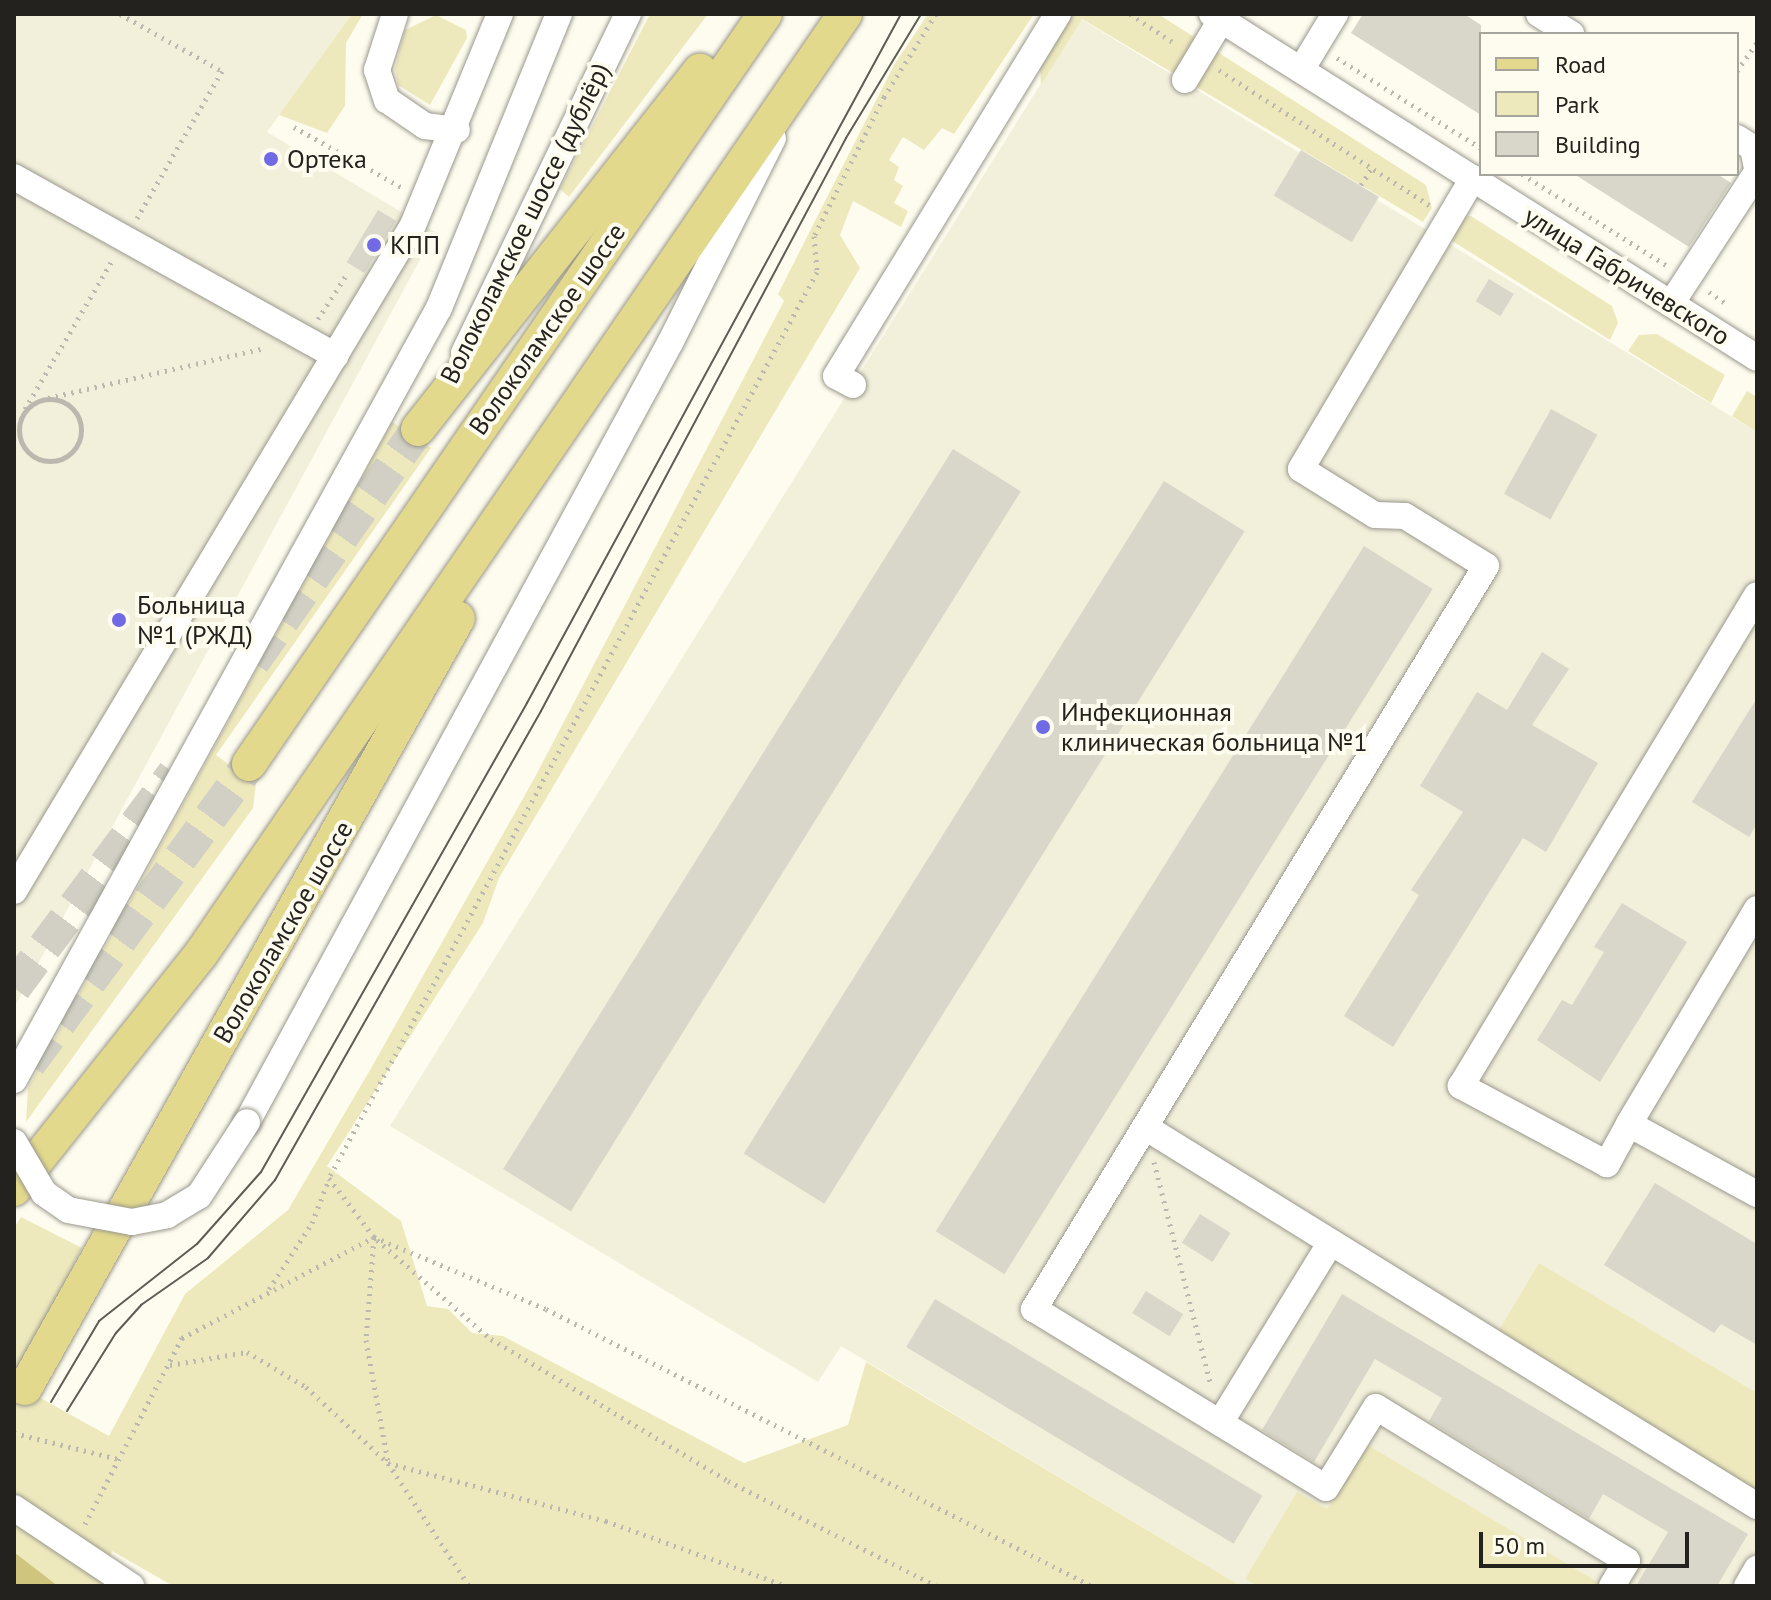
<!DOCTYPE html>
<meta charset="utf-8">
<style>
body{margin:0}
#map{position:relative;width:1771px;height:1600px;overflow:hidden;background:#fefcef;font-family:"PT Sans",sans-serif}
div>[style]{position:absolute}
.built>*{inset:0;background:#f2f0db}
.green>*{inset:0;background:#eee9bd}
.water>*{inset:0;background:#cfc57e}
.building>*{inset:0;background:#d8d7ca;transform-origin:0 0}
.major-tunnel>*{height:34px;margin-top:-17px;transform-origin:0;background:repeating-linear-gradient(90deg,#d2d0c5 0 34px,transparent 0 51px)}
.path>*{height:5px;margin-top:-2.5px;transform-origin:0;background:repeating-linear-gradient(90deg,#bbb9af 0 2px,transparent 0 8px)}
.path>.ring{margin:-2.5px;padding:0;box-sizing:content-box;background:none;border:5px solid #bbb9af;border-radius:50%}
.roads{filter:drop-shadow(0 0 2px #9a988c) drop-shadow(0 0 2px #9a988c)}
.minor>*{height:26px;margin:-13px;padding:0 13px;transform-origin:13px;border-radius:13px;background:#fff}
.major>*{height:34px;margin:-17px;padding:0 17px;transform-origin:17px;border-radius:17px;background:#e3d98d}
.tram>*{height:2px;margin:-1px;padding:0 1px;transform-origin:1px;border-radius:1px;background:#5d5c55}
.bridges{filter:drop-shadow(0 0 2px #9a988c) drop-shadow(0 0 2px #9a988c)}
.minor-bridge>*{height:26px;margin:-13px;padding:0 13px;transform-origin:13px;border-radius:13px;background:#fff}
.dots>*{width:22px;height:22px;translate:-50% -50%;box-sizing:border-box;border:4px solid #fefcef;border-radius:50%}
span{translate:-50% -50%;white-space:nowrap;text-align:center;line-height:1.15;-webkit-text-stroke:8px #fefcef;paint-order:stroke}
.poi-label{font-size:26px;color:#23221e}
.left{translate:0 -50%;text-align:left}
.street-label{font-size:26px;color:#23221e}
.frame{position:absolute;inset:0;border:16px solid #23221e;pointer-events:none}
.legend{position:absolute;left:1479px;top:32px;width:260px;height:144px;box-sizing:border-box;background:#fefcef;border:2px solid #a6a59b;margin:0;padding:10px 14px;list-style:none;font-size:24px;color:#23221e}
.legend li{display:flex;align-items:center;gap:16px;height:40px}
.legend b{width:40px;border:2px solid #a6a59b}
.scale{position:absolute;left:1479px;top:1532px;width:210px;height:36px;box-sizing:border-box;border:4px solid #23221e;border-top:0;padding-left:10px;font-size:24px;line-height:28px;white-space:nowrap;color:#23221e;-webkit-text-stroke:6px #fefcef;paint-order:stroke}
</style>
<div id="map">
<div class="built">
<i style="clip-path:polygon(14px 14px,352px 14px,267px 132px,435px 232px,14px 1008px)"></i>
<i style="clip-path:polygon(1081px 19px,1757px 432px,1757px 1586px,1241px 1586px,841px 1346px,818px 1382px,390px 1126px)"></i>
</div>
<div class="green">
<i style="clip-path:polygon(352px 14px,363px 14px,346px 43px,345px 106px,327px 133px,279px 115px)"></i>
<i style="clip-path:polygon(650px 14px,708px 14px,569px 197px,560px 189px)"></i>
<i style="clip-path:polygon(928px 14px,1034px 14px,954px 134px,942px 128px,924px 150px,903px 137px,889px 160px,899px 167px,894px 180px,903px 186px,894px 203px,908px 211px,901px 227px,853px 201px,840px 235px,860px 268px,499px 878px,483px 923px,327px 1166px,401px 1221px,427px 1306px,448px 1309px,472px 1333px,503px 1336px,744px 1463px,848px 1425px,866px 1362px,1241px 1586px,173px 1586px,112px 1551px,102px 1586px,58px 1586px,14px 1552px,14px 1228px,21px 1217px,82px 1248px,15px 1384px,109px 1436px,185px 1294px,288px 1210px,370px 1070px,535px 777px,784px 301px,778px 294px,894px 65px)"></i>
<i style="clip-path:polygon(1069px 14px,1158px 14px,1426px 185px,1432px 208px,1423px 222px,1082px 19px,1041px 85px,1040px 64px)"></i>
<i style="clip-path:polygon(436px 15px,466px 30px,467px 38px,430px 105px,398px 85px,395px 68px,405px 30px)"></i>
<i style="clip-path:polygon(1471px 216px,1612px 306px,1618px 323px,1610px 340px,1446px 237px,1459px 217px)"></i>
<i style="clip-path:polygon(1657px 334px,1725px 375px,1711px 403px,1628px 351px,1639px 335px)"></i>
<i style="clip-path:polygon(1747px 391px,1757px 397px,1757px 432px,1732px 416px)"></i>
<i style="clip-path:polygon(392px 422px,431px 448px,216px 755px,256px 784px,253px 808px,26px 1122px,28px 1088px)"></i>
<i style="clip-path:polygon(1539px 1263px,1757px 1393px,1757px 1493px,1495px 1337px)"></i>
<i style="clip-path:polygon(1366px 1444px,1599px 1583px,1597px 1586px,1258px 1586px,1245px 1579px,1297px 1492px,1327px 1509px)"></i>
</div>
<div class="water">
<i style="clip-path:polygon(14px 1552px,58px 1586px,14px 1586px)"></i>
</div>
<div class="building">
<i style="clip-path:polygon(1363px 14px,1464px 14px,1481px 25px,1481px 115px,1351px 33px)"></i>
<i style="left:1301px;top:150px;width:91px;height:53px;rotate:31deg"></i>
<i style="clip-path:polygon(1574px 174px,1717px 174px,1731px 183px,1689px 247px)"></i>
<i style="left:378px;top:210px;width:21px;height:61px;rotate:31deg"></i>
<i style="left:1489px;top:279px;width:29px;height:26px;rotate:31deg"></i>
<i style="left:1551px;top:409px;width:53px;height:97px;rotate:29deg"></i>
<i style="left:953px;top:449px;width:80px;height:849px;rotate:32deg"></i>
<i style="left:1164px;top:481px;width:95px;height:793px;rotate:32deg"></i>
<i style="left:1364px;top:546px;width:81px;height:808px;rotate:32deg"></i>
<i style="clip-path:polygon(1542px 652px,1569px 669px,1532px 725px,1598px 763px,1546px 852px,1523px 838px,1393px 1047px,1344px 1016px,1419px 895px,1411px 890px,1463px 812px,1420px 786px,1477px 692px,1507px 710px)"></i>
<i style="clip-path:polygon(1757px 698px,1757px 824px,1749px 837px,1692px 802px)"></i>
<i style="clip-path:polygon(1622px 903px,1687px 942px,1600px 1082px,1537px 1040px,1562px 1000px,1572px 1005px,1604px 952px,1594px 947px)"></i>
<i style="clip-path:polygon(1655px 1183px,1757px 1244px,1757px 1345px,1721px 1324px,1714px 1333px,1604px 1265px)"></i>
<i style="left:1200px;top:1214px;width:36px;height:34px;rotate:32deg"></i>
<i style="left:1146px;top:1291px;width:44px;height:26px;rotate:32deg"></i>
<i style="clip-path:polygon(1342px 1294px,1748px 1534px,1717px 1586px,1636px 1586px,1668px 1532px,1603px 1494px,1589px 1519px,1429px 1421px,1442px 1398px,1375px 1359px,1314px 1462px,1262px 1430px)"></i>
<i style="left:935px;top:1299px;width:382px;height:56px;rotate:31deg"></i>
</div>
<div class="major-tunnel">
<i style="left:253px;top:662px;width:286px;rotate:-54.7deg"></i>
<i style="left:14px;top:988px;width:268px;rotate:-53.3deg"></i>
<i style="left:29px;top:1064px;width:372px;rotate:-53.7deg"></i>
</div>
<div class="path">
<i style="left:120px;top:14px;width:117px;rotate:29.2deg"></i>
<i style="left:222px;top:71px;width:170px;rotate:120deg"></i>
<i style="left:936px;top:14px;width:98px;rotate:122.1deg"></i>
<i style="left:884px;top:97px;width:156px;rotate:116.7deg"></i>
<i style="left:814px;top:236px;width:36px;rotate:85deg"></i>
<i style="left:817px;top:272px;width:1029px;rotate:118.31deg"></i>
<i style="left:329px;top:1178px;width:74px;rotate:52.7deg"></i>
<i style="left:374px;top:1237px;width:186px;rotate:22.7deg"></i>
<i style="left:546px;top:1309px;width:612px;rotate:26.9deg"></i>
<i style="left:1130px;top:14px;width:55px;rotate:33.1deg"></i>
<i style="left:1337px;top:58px;width:170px;rotate:32deg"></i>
<i style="left:1219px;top:70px;width:250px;rotate:32.7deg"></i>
<i style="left:1737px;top:71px;width:35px;rotate:-55deg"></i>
<i style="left:294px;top:127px;width:123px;rotate:29.3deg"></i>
<i style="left:1522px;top:174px;width:170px;rotate:32.3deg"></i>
<i style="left:1361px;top:185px;width:20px;rotate:-57deg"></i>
<i style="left:1709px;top:292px;width:22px;rotate:34deg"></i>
<i style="left:318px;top:319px;width:54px;rotate:-57.2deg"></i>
<i style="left:48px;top:398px;width:223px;rotate:-13deg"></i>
<i class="ring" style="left:19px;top:399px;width:57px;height:57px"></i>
<i style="left:25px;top:409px;width:172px;rotate:-59.6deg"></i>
<i style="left:1154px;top:1162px;width:230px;rotate:75.7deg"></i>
<i style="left:374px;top:1238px;width:102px;rotate:94.5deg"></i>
<i style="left:366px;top:1340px;width:124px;rotate:79.8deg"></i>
<i style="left:377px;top:1240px;width:151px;rotate:41deg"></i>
<i style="left:491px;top:1339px;width:276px;rotate:30.9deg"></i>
<i style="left:728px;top:1481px;width:234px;rotate:26.7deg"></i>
<i style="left:269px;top:1289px;width:79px;rotate:-56.9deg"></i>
<i style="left:312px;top:1223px;width:47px;rotate:-68.9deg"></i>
<i style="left:170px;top:1365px;width:78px;rotate:-9.6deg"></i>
<i style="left:247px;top:1352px;width:69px;rotate:30.7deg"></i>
<i style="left:306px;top:1387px;width:112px;rotate:42.8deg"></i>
<i style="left:388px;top:1463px;width:147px;rotate:56.6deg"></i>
<i style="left:14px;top:1433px;width:111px;rotate:14deg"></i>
<i style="left:388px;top:1463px;width:226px;rotate:14.9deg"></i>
<i style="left:606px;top:1521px;width:192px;rotate:19.8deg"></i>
<i style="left:85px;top:1524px;width:210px;rotate:-62.5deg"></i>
<i style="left:182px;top:1338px;width:217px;rotate:-27.7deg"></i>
</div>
<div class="roads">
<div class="minor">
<i style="left:395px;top:14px;width:59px;rotate:107.8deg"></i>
<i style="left:377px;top:70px;width:32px;rotate:72deg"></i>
<i style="left:387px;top:100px;width:46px;rotate:34.4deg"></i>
<i style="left:425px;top:126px;width:32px;rotate:7deg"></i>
<i style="left:1212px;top:14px;width:644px;rotate:32.26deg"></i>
<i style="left:1539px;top:14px;width:38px;rotate:32deg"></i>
<i style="left:1301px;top:70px;width:66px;rotate:-58.7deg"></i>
<i style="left:1185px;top:80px;width:70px;rotate:-59deg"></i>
<i style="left:1737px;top:138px;width:19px;rotate:32deg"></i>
<i style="left:1753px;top:148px;width:21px;rotate:79deg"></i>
<i style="left:14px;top:177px;width:368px;rotate:29.1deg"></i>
<i style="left:1473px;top:178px;width:338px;rotate:120.6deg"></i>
<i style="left:1301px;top:469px;width:87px;rotate:31.9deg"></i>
<i style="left:1375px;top:515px;width:30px;rotate:2deg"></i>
<i style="left:1405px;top:516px;width:95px;rotate:31.7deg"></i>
<i style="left:1486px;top:566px;width:870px;rotate:121.31deg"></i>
<i style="left:1034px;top:1309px;width:342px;rotate:31.5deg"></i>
<i style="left:1326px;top:1488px;width:95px;rotate:-58.3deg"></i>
<i style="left:1376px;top:1407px;width:294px;rotate:31.5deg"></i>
<i style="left:1627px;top:1561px;width:29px;rotate:121deg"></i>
<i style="left:1671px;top:304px;width:158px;rotate:-56.9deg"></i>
<i style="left:464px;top:353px;width:377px;rotate:-64.2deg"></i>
<i style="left:853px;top:385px;width:19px;rotate:-152deg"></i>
<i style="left:836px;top:376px;width:425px;rotate:-58.5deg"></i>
<i style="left:14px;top:891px;width:776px;rotate:-59.07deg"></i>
<i style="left:413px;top:225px;width:228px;rotate:-67.6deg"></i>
<i style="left:1757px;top:909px;width:250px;rotate:120.8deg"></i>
<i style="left:1629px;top:1124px;width:146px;rotate:28.7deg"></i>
<i style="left:14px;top:1080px;width:881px;rotate:-61.17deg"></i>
<i style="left:439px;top:308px;width:318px;rotate:-67.8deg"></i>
<i style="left:247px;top:1122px;width:886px;rotate:-61.5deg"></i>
<i style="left:670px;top:343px;width:229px;rotate:-63.3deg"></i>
<i style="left:1629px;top:1124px;width:46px;rotate:118.8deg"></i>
<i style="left:1607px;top:1164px;width:166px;rotate:-151.9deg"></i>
<i style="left:1461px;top:1086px;width:573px;rotate:-58.92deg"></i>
<i style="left:1145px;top:1127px;width:720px;rotate:31.77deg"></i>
<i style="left:1220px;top:1423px;width:212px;rotate:-58.5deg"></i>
<i style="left:14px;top:1508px;width:141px;rotate:33.7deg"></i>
<i style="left:1747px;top:1586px;width:20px;rotate:-60deg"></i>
</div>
<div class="major">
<i style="left:418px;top:429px;width:456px;rotate:-51.8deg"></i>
<i style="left:249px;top:764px;width:910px;rotate:-55.47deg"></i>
<i style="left:14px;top:1189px;width:300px;rotate:-51.5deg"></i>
<i style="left:201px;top:954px;width:1139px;rotate:-55.58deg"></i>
<i style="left:25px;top:1388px;width:883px;rotate:-60.65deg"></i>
</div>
</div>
<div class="tram">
<i style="left:51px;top:1402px;width:94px;rotate:-59.3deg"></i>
<i style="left:99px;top:1321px;width:125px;rotate:-38.2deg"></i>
<i style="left:197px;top:1244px;width:96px;rotate:-48.4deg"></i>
<i style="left:261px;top:1172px;width:539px;rotate:-60.44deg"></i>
<i style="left:527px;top:703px;width:784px;rotate:-61.51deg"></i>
<i style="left:67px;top:1411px;width:92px;rotate:-57.9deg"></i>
<i style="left:116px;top:1333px;width:38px;rotate:-48deg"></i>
<i style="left:141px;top:1305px;width:82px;rotate:-35deg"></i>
<i style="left:208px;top:1258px;width:103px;rotate:-49.3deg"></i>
<i style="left:275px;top:1180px;width:539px;rotate:-60.44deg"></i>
<i style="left:541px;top:711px;width:649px;rotate:-61.97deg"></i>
<i style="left:846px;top:138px;width:145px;rotate:-58.8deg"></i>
</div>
<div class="bridges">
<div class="minor-bridge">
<i style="left:14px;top:1142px;width:59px;rotate:59.5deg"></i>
<i style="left:44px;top:1193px;width:29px;rotate:35deg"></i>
<i style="left:68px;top:1210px;width:65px;rotate:10.6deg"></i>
<i style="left:132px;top:1222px;width:36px;rotate:-11deg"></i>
<i style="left:167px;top:1215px;width:37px;rotate:-31deg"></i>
<i style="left:199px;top:1196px;width:88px;rotate:-57deg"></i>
</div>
</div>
<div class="dots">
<i style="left:271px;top:159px;background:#706be5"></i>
<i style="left:374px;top:245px;background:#706be5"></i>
<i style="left:119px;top:620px;background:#706be5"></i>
<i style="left:1043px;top:727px;background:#706be5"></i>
</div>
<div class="poi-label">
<span class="left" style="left:287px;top:159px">Ортека</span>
<span class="left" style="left:390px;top:245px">КПП</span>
<span class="left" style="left:137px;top:620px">Больница<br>№1 (РЖД)</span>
<span class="left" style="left:1061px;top:727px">Инфекционная<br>клиническая больница №1</span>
</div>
<div class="street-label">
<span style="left:525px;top:223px;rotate:-64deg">Волоколамское шоссе (дублёр)</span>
<span style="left:1627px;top:276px;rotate:32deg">улица Габричевского</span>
<span style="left:547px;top:329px;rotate:-55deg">Волоколамское шоссе</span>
<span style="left:283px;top:932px;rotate:-60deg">Волоколамское шоссе</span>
</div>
<div class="frame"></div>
<ul class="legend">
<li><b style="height:10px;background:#e3d98d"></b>Road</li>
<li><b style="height:22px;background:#eee9bd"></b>Park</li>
<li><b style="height:22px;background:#d8d7ca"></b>Building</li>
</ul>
<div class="scale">50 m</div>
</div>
